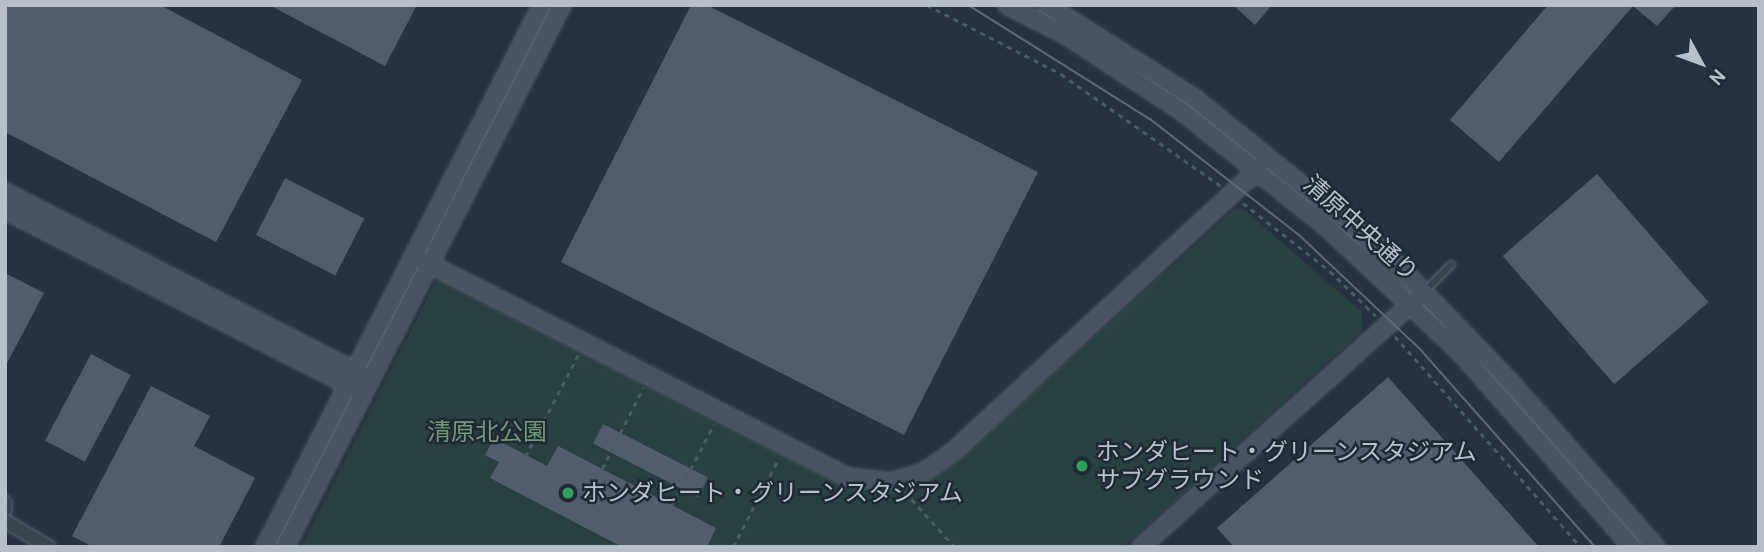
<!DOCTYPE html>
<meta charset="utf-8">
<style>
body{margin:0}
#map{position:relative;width:1764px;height:552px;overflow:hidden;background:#26323f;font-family:Cabin,"Noto Sans JP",sans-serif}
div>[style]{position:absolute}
.green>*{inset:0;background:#294041}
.building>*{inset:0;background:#525d6c;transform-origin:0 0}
.path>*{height:2.5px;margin-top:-1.25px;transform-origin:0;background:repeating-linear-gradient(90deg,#485d5f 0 5px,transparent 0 10px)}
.roads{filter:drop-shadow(0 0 2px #58626c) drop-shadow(0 0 2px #58626c)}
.lane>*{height:6px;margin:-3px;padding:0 3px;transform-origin:3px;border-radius:3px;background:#3a444f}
.street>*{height:12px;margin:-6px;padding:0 6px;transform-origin:6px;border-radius:6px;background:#3a444f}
.secondary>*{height:16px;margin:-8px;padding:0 8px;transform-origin:8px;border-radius:8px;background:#495361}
.tram>*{height:2px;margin:-1px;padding:0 1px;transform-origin:1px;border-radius:1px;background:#5d6875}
.dots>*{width:19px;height:19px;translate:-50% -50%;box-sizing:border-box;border:4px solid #1f2934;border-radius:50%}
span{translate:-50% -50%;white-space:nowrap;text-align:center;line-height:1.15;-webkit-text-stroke:5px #1f2934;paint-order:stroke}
.street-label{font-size:24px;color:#b7bfc9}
.park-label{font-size:24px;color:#6f9977}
.poi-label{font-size:24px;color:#b7bfc9}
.left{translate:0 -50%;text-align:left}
.frame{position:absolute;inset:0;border:7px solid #b7bfc9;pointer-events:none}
.north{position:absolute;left:1666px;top:28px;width:70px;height:70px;-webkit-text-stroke:5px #1f2934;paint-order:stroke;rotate:131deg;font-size:19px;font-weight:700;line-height:28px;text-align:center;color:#b7bfc9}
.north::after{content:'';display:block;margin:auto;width:24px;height:32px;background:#b7bfc9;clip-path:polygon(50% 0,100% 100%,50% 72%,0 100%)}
</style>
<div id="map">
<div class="green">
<i style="clip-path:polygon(1235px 209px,1243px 209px,1362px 312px,1362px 331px,1124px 547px,301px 547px,436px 281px,443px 279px,839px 483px,886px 492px,925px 481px,949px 467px)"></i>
</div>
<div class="building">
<i style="clip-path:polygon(5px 5px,160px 5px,302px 80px,216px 242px,5px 132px)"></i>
<i style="clip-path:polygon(269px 5px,417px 5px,385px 66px)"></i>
<i style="clip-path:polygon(691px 5px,707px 5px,1038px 172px,904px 435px,561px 262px)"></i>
<i style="clip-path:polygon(1233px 5px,1272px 5px,1255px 25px)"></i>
<i style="clip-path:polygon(1548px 5px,1676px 5px,1657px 26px,1633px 6px,1499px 162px,1450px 120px)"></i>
<i style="left:1597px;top:174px;width:170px;height:125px;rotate:49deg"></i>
<i style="left:285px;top:178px;width:89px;height:64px;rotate:27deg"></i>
<i style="clip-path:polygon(5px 273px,44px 293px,5px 367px)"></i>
<i style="left:91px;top:354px;width:45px;height:98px;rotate:28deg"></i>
<i style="clip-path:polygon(1388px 377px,1539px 547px,1234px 547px,1217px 528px)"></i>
<i style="clip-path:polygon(151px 386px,210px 416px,194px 446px,255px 478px,219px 547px,93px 547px,72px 536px)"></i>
<i style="left:603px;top:424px;width:118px;height:22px;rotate:27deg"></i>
<i style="clip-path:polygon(494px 438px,547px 466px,558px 446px,716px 528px,707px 547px,622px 547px,490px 478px,499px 462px,485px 455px)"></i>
</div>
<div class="path">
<i style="left:927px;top:5px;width:151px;rotate:27.2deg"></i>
<i style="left:1061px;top:74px;width:195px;rotate:35deg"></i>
<i style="left:1243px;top:203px;width:110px;rotate:38deg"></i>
<i style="left:1330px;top:271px;width:64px;rotate:44.4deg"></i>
<i style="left:1395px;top:336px;width:281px;rotate:48.6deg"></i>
<i style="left:525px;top:457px;width:115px;rotate:-62.5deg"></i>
<i style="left:602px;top:469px;width:91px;rotate:-63.2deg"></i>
<i style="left:905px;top:492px;width:74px;rotate:47.7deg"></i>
<i style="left:672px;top:505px;width:91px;rotate:-62.6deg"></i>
<i style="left:733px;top:547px;width:100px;rotate:-62.7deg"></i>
</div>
<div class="roads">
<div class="lane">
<i style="left:1425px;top:291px;width:37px;rotate:-45deg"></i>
</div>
<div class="street">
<i style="left:5px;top:502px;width:8px;rotate:90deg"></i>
<i style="left:5px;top:521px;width:51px;rotate:30.6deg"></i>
</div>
<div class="secondary">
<i style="left:1007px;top:5px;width:66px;rotate:27deg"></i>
<i style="left:1066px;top:35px;width:140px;rotate:33.3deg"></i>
<i style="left:1183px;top:112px;width:187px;rotate:38.7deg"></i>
<i style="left:1329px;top:229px;width:177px;rotate:43.2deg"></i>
<i style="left:1458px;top:350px;width:263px;rotate:48.5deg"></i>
<i style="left:1047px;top:5px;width:174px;rotate:32.3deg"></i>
<i style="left:1194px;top:98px;width:251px;rotate:39deg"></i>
<i style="left:1389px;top:256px;width:179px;rotate:46.1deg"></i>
<i style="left:1513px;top:385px;width:216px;rotate:48.6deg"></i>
<i style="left:5px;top:192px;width:404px;rotate:27.1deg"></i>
<i style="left:5px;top:210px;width:396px;rotate:27deg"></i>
<i style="left:414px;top:256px;width:486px;rotate:27deg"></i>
<i style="left:847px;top:477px;width:44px;rotate:6.5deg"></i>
<i style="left:891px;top:482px;width:34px;rotate:-17deg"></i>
<i style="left:924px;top:472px;width:37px;rotate:-35deg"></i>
<i style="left:954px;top:451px;width:415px;rotate:-42.8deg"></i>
<i style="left:265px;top:547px;width:609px;rotate:-62.93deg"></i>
<i style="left:285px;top:547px;width:609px;rotate:-62.93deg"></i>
<i style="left:1141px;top:547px;width:372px;rotate:-42deg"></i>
</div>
</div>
<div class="tram">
<i style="left:968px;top:5px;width:215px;rotate:32.1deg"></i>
<i style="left:1150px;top:119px;width:189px;rotate:37.9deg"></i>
<i style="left:1299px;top:235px;width:165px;rotate:43.3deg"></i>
<i style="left:1419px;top:348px;width:266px;rotate:48.5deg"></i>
</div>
<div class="dots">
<i style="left:1082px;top:466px;background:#2e9e5b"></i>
<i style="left:568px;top:493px;background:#2e9e5b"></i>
</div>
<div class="street-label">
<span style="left:1361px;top:228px;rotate:42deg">清原中央通り</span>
</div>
<div class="park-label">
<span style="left:487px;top:432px">清原北公園</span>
</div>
<div class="poi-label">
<span class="left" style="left:1096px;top:466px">ホンダヒート・グリーンスタジアム<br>サブグラウンド</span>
<span class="left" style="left:582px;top:493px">ホンダヒート・グリーンスタジアム</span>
</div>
<div class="frame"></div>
<div class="north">N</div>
</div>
